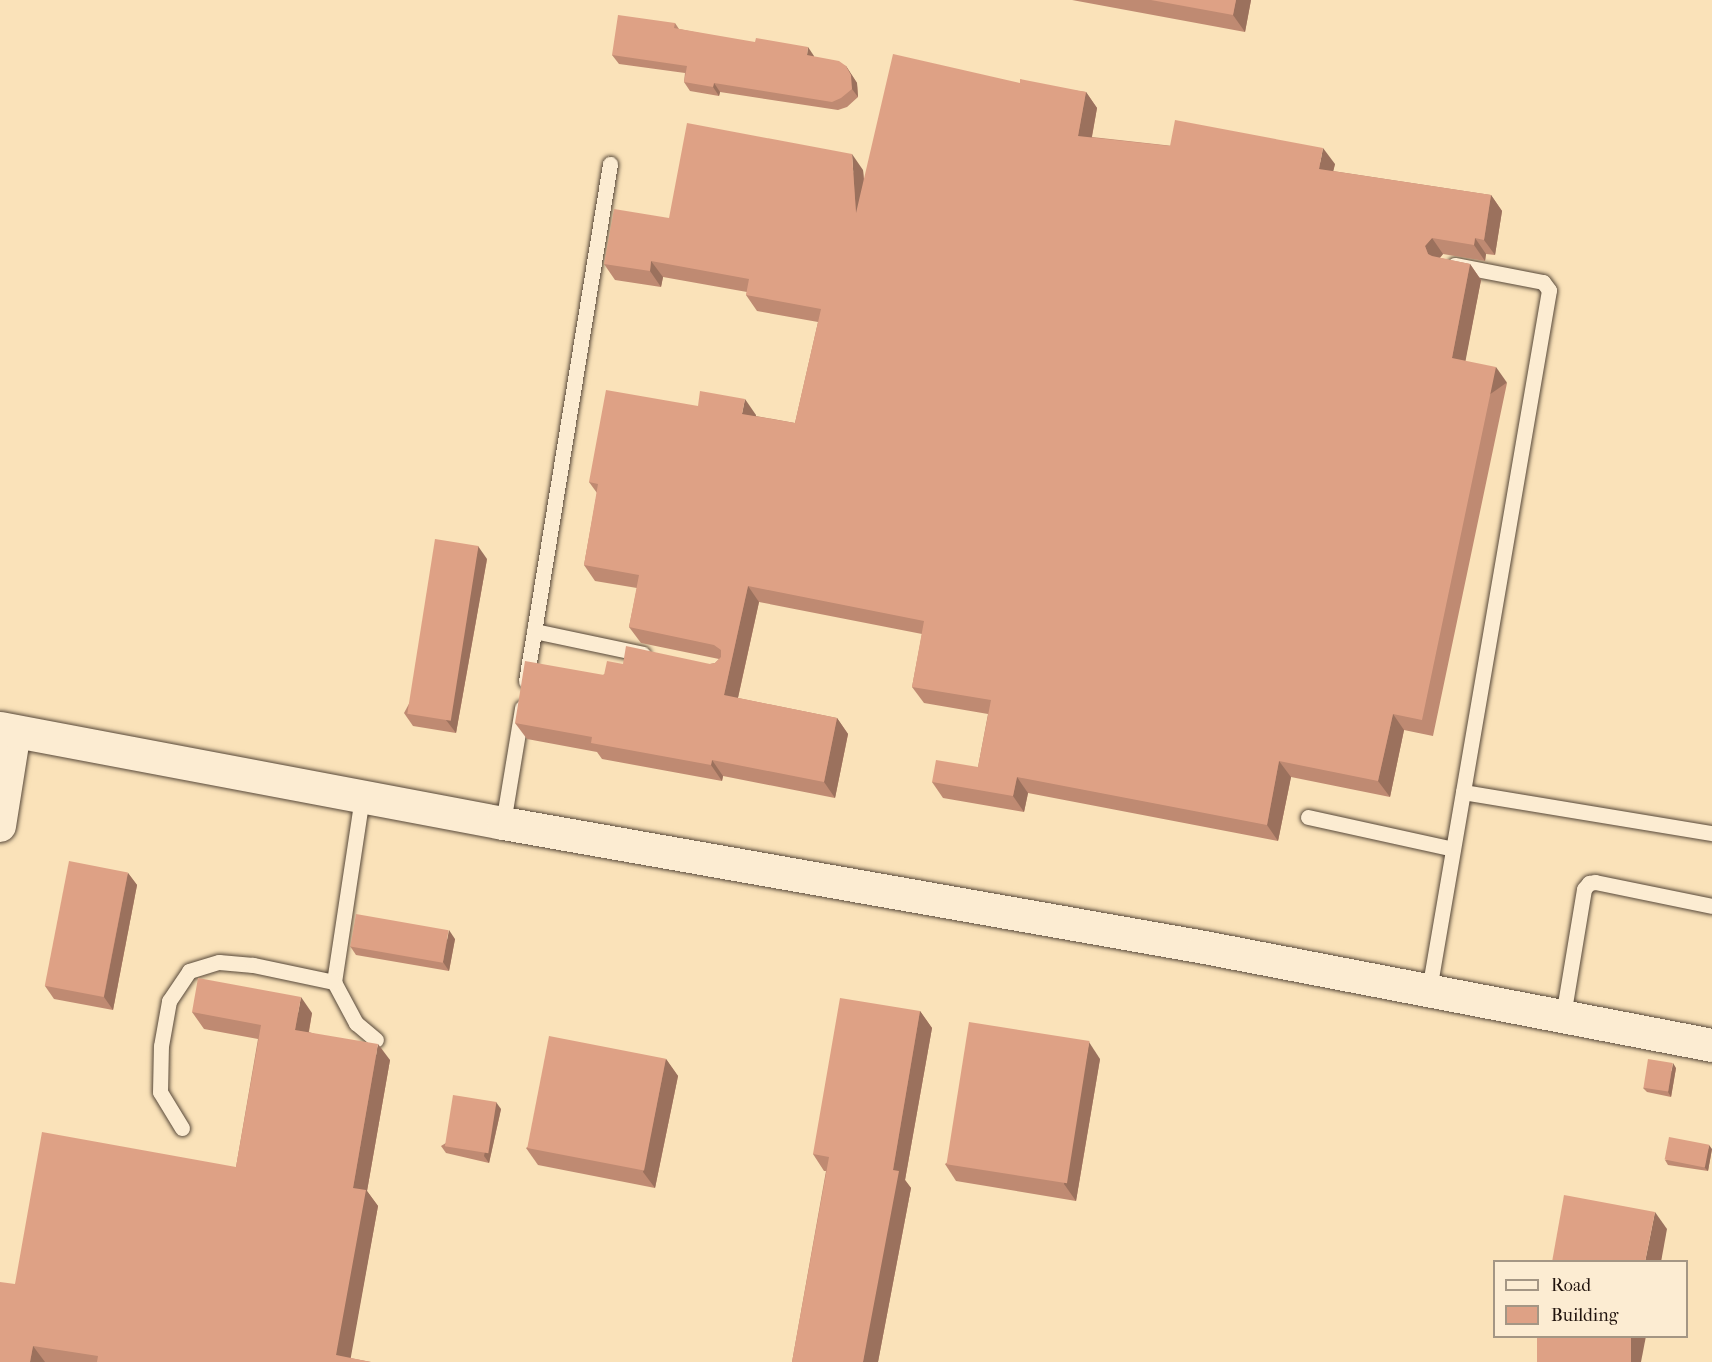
<!DOCTYPE html>
<style>
body{margin:0}
#map{position:relative;width:1712px;height:1362px;overflow:hidden;background:#fae2b9;font-family:"IM FELL French Canon",serif}
div>[style]{position:absolute}
.roads{filter:drop-shadow(0 0 2px #574839) drop-shadow(0 0 2px #574839)}
.service>*{height:15px;margin:-7.5px;padding:0 7.5px;transform-origin:7.5px;border-radius:7.5px;background:#fcecd2}
.minor>*{height:32px;margin:-16px;padding:0 16px;transform-origin:16px;border-radius:16px;background:#fcecd2}
.tertiary>*{height:33px;margin:-16.5px;padding:0 16.5px;transform-origin:16.5px;border-radius:16.5px;background:#fcecd2}
.wall>*{inset:0;background:#bf8a72}
.shaded-wall>*{inset:0;background:#9b715d;transform-origin:0 0}
.building>*{inset:0;background:#dea185;transform-origin:0 0}
span{translate:-50% -50%;white-space:nowrap;text-align:center;line-height:1.15;-webkit-text-stroke:4.5px #fcecd2;paint-order:stroke}
.legend{position:absolute;left:1493px;top:1260px;width:195px;height:78px;box-sizing:border-box;background:#fcecd2;border:2px solid #a49684;margin:0;padding:8px 10px;list-style:none;font-size:18px;color:#21140e}
.legend li{display:flex;align-items:center;gap:12px;height:30px}
.legend b{width:30px;border:2px solid #a49684}
</style>
<div id="map">
<div class="roads">
<div class="service">
<i style="left:534px;top:631px;width:111px;rotate:11.9deg"></i>
<i style="left:526px;top:681px;width:524px;rotate:-80.77deg"></i>
<i style="left:1463px;top:792px;width:252px;rotate:9.4deg"></i>
<i style="left:362px;top:797px;width:187px;rotate:98.6deg"></i>
<i style="left:334px;top:982px;width:47px;rotate:61.8deg"></i>
<i style="left:356px;top:1023px;width:26px;rotate:40deg"></i>
<i style="left:1308px;top:817px;width:148px;rotate:12.4deg"></i>
<i style="left:503px;top:823px;width:117px;rotate:-80.6deg"></i>
<i style="left:1429px;top:990px;width:710px;rotate:-80.27deg"></i>
<i style="left:1549px;top:290px;width:10px;rotate:-127deg"></i>
<i style="left:1543px;top:282px;width:90px;rotate:-169.1deg"></i>
<i style="left:1563px;top:1016px;width:129px;rotate:-80.6deg"></i>
<i style="left:1584px;top:889px;width:8px;rotate:-50deg"></i>
<i style="left:1589px;top:883px;width:6px;rotate:-9deg"></i>
<i style="left:1595px;top:882px;width:119px;rotate:11.6deg"></i>
<i style="left:182px;top:1128px;width:42px;rotate:-121.4deg"></i>
<i style="left:160px;top:1092px;width:46px;rotate:-88.8deg"></i>
<i style="left:161px;top:1046px;width:46px;rotate:-79.9deg"></i>
<i style="left:169px;top:1001px;width:36px;rotate:-56deg"></i>
<i style="left:189px;top:971px;width:31px;rotate:-17deg"></i>
<i style="left:219px;top:962px;width:34px;rotate:5deg"></i>
<i style="left:253px;top:965px;width:83px;rotate:11.9deg"></i>
</div>
<div class="minor">
<i style="left:0;top:826px;width:96px;rotate:-81deg"></i>
</div>
<div class="tertiary">
<i style="left:0;top:728px;width:512px;rotate:10.7deg"></i>
<i style="left:503px;top:823px;width:712px;rotate:10.03deg"></i>
<i style="left:1204px;top:947px;width:517px;rotate:10.92deg"></i>
</div>
</div>
<div class="wall">
<i style="clip-path:polygon(1072px 0,1251px 0,1245px 32px)"></i>
<i style="clip-path:polygon(675px 23px,679px 29px,814px 56px,814px 57px,846px 66px,857px 83px,858px 97px,847px 107px,838px 110px,720px 92px,719px 96px,690px 91px,684px 82px,685px 73px,619px 64px,612px 55px)"></i>
<i style="clip-path:polygon(1020px 83px,1086px 92px,1097px 108px,1092px 137px,1335px 164px,1333px 171px,1491px 195px,1502px 211px,1495px 255px,1486px 254px,1485px 261px,1443px 254px,1440px 258px,1470px 264px,1481px 280px,1465px 361px,1507px 383px,1433px 736px,1404px 730px,1390px 797px,1291px 777px,1278px 841px,1028px 793px,1024px 812px,943px 798px,932px 782px,978px 767px,988px 714px,924px 703px,912px 687px,922px 634px,759px 602px,738px 698px,837px 718px,848px 734px,835px 798px,723px 776px,722px 781px,602px 759px,597px 752px,527px 739px,515px 723px,623px 664px,710px 664px,715px 663px,719px 659px,641px 643px,629px 627px,637px 588px,595px 581px,584px 565px,597px 493px,589px 482px,698px 406px,756px 415px,756px 416px,795px 423px,818px 322px,757px 311px,746px 295px,747px 292px,663px 277px,661px 287px,615px 280px,604px 264px,669px 218px,863px 170px,864px 180px)"></i>
<i style="clip-path:polygon(487px 559px,456px 733px,413px 726px,404px 713px)"></i>
<i style="clip-path:polygon(128px 873px,137px 885px,113px 1010px,54px 999px,45px 986px)"></i>
<i style="clip-path:polygon(455px 939px,449px 971px,356px 955px,350px 946px)"></i>
<i style="clip-path:polygon(920px 1011px,932px 1028px,905px 1180px,911px 1188px,878px 1362px,792px 1362px,826px 1171px,824px 1171px,813px 1154px)"></i>
<i style="clip-path:polygon(192px 1012px,312px 1013px,309px 1032px,390px 1060px,367px 1191px,378px 1206px,350px 1358px,371px 1362px,0 1362px,15px 1284px,236px 1167px,258px 1039px,204px 1029px)"></i>
<i style="clip-path:polygon(666px 1059px,678px 1076px,655px 1188px,538px 1165px,526px 1148px)"></i>
<i style="clip-path:polygon(1100px 1059px,1076px 1201px,956px 1181px,945px 1164px)"></i>
<i style="clip-path:polygon(1676px 1068px,1671px 1097px,1647px 1092px,1643px 1088px)"></i>
<i style="clip-path:polygon(501px 1109px,489px 1163px,446px 1153px,441px 1146px)"></i>
<i style="clip-path:polygon(1712px 1149px,1708px 1171px,1668px 1165px,1665px 1160px)"></i>
</div>
<div class="shaded-wall">
<i style="clip-path:polygon(1236px 0,1251px 0,1245px 32px,1233px 15px)"></i>
<i style="clip-path:polygon(808px 47px,814px 56px,813px 64px,807px 55px)"></i>
<i style="clip-path:polygon(846px 66px,857px 83px,858px 97px,852px 89px)"></i>
<i style="clip-path:polygon(714px 83px,720px 92px,719px 96px,713px 87px)"></i>
<i style="clip-path:polygon(1086px 92px,1097px 108px,1089px 152px,1078px 136px)"></i>
<i style="clip-path:polygon(1323px 148px,1335px 164px,1330px 185px,1319px 169px)"></i>
<i style="clip-path:polygon(852px 154px,863px 170px,868px 229px,856px 213px)"></i>
<i style="clip-path:polygon(1491px 195px,1502px 211px,1495px 255px,1484px 240px)"></i>
<i style="clip-path:polygon(1432px 238px,1443px 254px,1436px 262px,1428px 254px,1425px 246px)"></i>
<i style="clip-path:polygon(1475px 238px,1486px 254px,1485px 261px,1474px 245px)"></i>
<i style="clip-path:polygon(651px 261px,663px 277px,661px 287px,650px 271px)"></i>
<i style="clip-path:polygon(1470px 264px,1481px 280px,1463px 374px,1452px 358px)"></i>
<i style="left:1496px;top:367px;width:19px;height:361px;rotate:55deg"></i>
<i style="clip-path:polygon(745px 399px,756px 415px,753px 430px,742px 414px)"></i>
<i style="clip-path:polygon(478px 546px,487px 559px,456px 733px,446px 720px)"></i>
<i style="clip-path:polygon(748px 586px,759px 602px,735px 711px,724px 695px)"></i>
<i style="clip-path:polygon(1393px 714px,1404px 730px,1390px 797px,1378px 781px)"></i>
<i style="clip-path:polygon(837px 718px,848px 734px,835px 798px,824px 782px)"></i>
<i style="clip-path:polygon(712px 760px,723px 776px,722px 781px,711px 765px)"></i>
<i style="clip-path:polygon(1279px 761px,1291px 777px,1278px 841px,1267px 825px)"></i>
<i style="clip-path:polygon(1017px 777px,1028px 793px,1024px 812px,1013px 796px)"></i>
<i style="clip-path:polygon(128px 873px,137px 885px,113px 1010px,104px 997px)"></i>
<i style="clip-path:polygon(449px 930px,455px 939px,449px 971px,443px 962px)"></i>
<i style="clip-path:polygon(301px 997px,312px 1013px,306px 1046px,295px 1030px)"></i>
<i style="clip-path:polygon(920px 1011px,932px 1028px,905px 1180px,911px 1188px,878px 1362px,863px 1362px,893px 1170px)"></i>
<i style="clip-path:polygon(1089px 1042px,1100px 1059px,1076px 1201px,1064px 1184px)"></i>
<i style="clip-path:polygon(378px 1044px,390px 1060px,367px 1191px,378px 1206px,350px 1362px,336px 1355px,353px 1188px)"></i>
<i style="clip-path:polygon(666px 1059px,678px 1076px,655px 1188px,643px 1172px)"></i>
<i style="clip-path:polygon(1673px 1063px,1676px 1068px,1671px 1097px,1668px 1092px)"></i>
<i style="clip-path:polygon(496px 1102px,501px 1109px,489px 1163px,484px 1156px)"></i>
<i style="clip-path:polygon(1709px 1145px,1712px 1149px,1708px 1171px,1704px 1167px)"></i>
<i style="clip-path:polygon(1655px 1212px,1667px 1229px,1661px 1262px,1645px 1262px)"></i>
<i style="clip-path:polygon(1631px 1336px,1646px 1336px,1641px 1362px,1626px 1362px)"></i>
<i style="clip-path:polygon(33px 1346px,45px 1362px,30px 1362px)"></i>
</div>
<div class="building">
<i style="clip-path:polygon(1151px 0,1236px 0,1233px 15px)"></i>
<i style="clip-path:polygon(618px 15px,675px 23px,674px 28px,755px 42px,756px 38px,808px 47px,807px 55px,839px 61px,846px 66px,851px 75px,852px 89px,841px 98px,832px 102px,714px 83px,713px 87px,684px 82px,687px 66px,612px 55px)"></i>
<i style="clip-path:polygon(893px 54px,1020px 83px,1020px 79px,1086px 92px,1078px 136px,1170px 146px,1175px 120px,1323px 148px,1319px 169px,1491px 195px,1484px 240px,1475px 238px,1474px 245px,1432px 238px,1425px 246px,1428px 254px,1432px 256px,1470px 264px,1452px 358px,1496px 367px,1422px 720px,1393px 714px,1378px 781px,1279px 761px,1267px 825px,1017px 777px,1013px 796px,932px 782px,936px 760px,978px 767px,991px 700px,912px 687px,924px 621px,748px 586px,724px 695px,837px 718px,824px 782px,712px 760px,711px 765px,591px 743px,592px 737px,515px 723px,525px 661px,604px 675px,607px 661px,623px 664px,626px 646px,710px 664px,715px 663px,721px 657px,721px 650px,714px 645px,629px 627px,639px 575px,584px 565px,598px 484px,589px 482px,606px 390px,698px 406px,700px 391px,745px 399px,742px 414px,795px 423px,821px 309px,746px 295px,749px 279px,651px 261px,650px 271px,604px 264px,614px 209px,669px 218px,687px 123px,852px 154px,856px 213px)"></i>
<i style="left:435px;top:539px;width:44px;height:177px;rotate:9deg"></i>
<i style="left:69px;top:861px;width:60px;height:127px;rotate:11deg"></i>
<i style="left:356px;top:914px;width:94px;height:33px;rotate:10deg"></i>
<i style="clip-path:polygon(198px 978px,301px 997px,295px 1030px,378px 1044px,353px 1188px,366px 1190px,336px 1355px,371px 1362px,97px 1362px,98px 1356px,33px 1346px,30px 1362px,0 1362px,0 1282px,15px 1284px,42px 1132px,236px 1167px,261px 1025px,192px 1012px)"></i>
<i style="clip-path:polygon(840px 998px,920px 1011px,893px 1170px,899px 1171px,863px 1362px,792px 1362px,829px 1157px,813px 1154px)"></i>
<i style="left:969px;top:1022px;width:122px;height:144px;rotate:9deg"></i>
<i style="left:549px;top:1036px;width:119px;height:114px;rotate:11deg"></i>
<i style="left:1648px;top:1059px;width:25px;height:29px;rotate:9deg"></i>
<i style="left:453px;top:1095px;width:44px;height:52px;rotate:9deg"></i>
<i style="left:1669px;top:1137px;width:41px;height:23px;rotate:11deg"></i>
<i style="clip-path:polygon(1564px 1195px,1655px 1212px,1645px 1262px,1552px 1262px)"></i>
<i style="left:1537px;top:1336px;width:94px;height:26px"></i>
</div>
<ul class="legend">
<li><b style="height:8px;background:#fcecd2"></b>Road</li>
<li><b style="height:16px;background:#dea185"></b>Building</li>
</ul>
</div>
